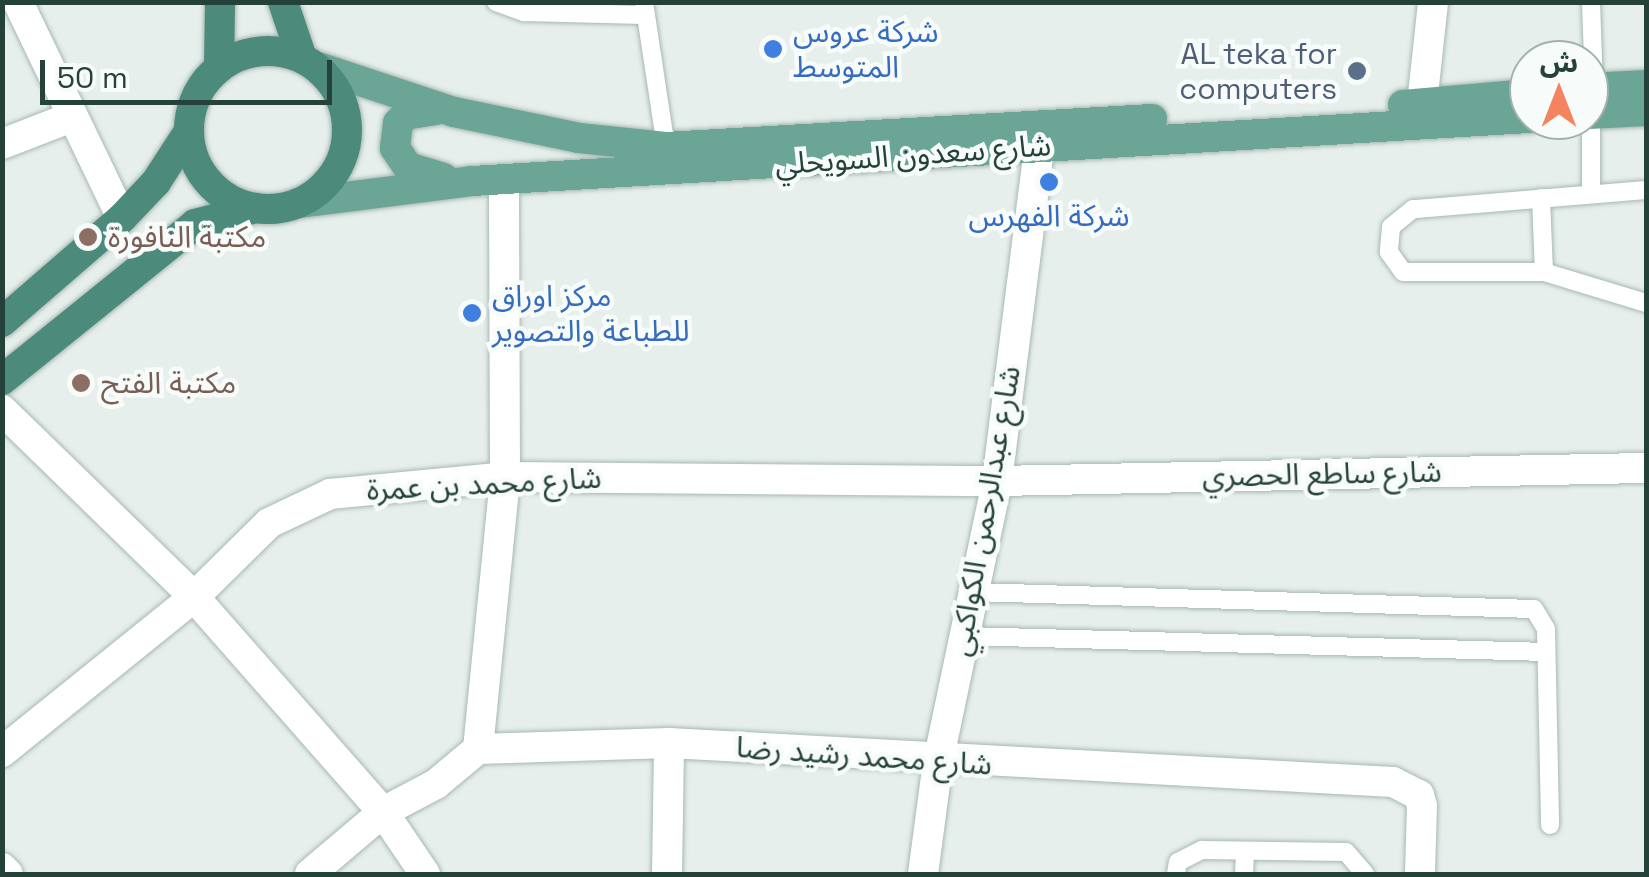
<!DOCTYPE html>
<meta charset="utf-8">
<style>
body{margin:0}
#map{position:relative;width:1649px;height:877px;overflow:hidden;background:#e6efeb;font-family:"Space Grotesk","Noto Sans Arabic",sans-serif}
div>[style]{position:absolute}
.roads{filter:drop-shadow(0 0 2px #a8b8b2) drop-shadow(0 0 2px #a8b8b2)}
.service>*{height:18px;margin:-9px;padding:0 9px;transform-origin:9px;border-radius:9px;background:#fff}
.minor>*{height:30px;margin:-15px;padding:0 15px;transform-origin:15px;border-radius:15px;background:#fff}
.primary>*{height:30px;margin:-15px;padding:0 15px;transform-origin:15px;border-radius:15px;background:#6aa596}
.trunk>*{height:30px;margin:-15px;padding:0 15px;transform-origin:15px;border-radius:15px;background:#4c8a7c}
.trunk>.ring{margin:-15px;padding:0;box-sizing:content-box;background:none;border:30px solid #4c8a7c;border-radius:50%}
.dots>*{width:28px;height:28px;translate:-50% -50%;box-sizing:border-box;border:5px solid #f7fbf9;border-radius:50%}
span{translate:-50% -50%;white-space:nowrap;text-align:center;line-height:1.15;-webkit-text-stroke:9px #f7fbf9;paint-order:stroke}
.shop-label{font-size:30px;color:#366cbe}
.left{translate:0 -50%;text-align:left}
.service-label{font-size:30px;color:#4e5e75}
.right{translate:-100% -50%;text-align:right}
.street-label{font-size:30px;color:#24423a}
.education-label{font-size:30px;color:#785e54}
.frame{position:absolute;inset:0;border:5px solid #24423a;pointer-events:none}
.north{position:absolute;left:1509px;top:40px;width:100px;height:100px;box-sizing:border-box;background:#f7fbf9;border:2px solid #a3b1ad;border-radius:50%;rotate:0deg;font-size:28px;font-weight:700;line-height:40px;text-align:center;color:#24423a}
.north::after{content:'';display:block;margin:auto;width:35px;height:45px;background:#f4845f;clip-path:polygon(50% 0,100% 100%,50% 72%,0 100%)}
.scale{position:absolute;left:40px;top:60px;width:292px;height:45px;box-sizing:border-box;border:5px solid #24423a;border-top:0;padding-left:12px;font-size:30px;line-height:35px;white-space:nowrap;color:#24423a;-webkit-text-stroke:8px #f7fbf9;paint-order:stroke}
</style>
<div id="map">
<div class="roads">
<div class="service">
<i style="left:496px;top:2px;width:30px;rotate:20deg"></i>
<i style="left:524px;top:12px;width:120px;rotate:1.4deg"></i>
<i style="left:644px;top:2px;width:147px;rotate:81.4deg"></i>
<i style="left:1591px;top:2px;width:86px;rotate:88deg"></i>
<i style="left:1591px;top:114px;width:80px;rotate:90deg"></i>
<i style="left:1646px;top:190px;width:234px;rotate:175.3deg"></i>
<i style="left:1413px;top:209px;width:28px;rotate:141deg"></i>
<i style="left:1391px;top:227px;width:25px;rotate:95deg"></i>
<i style="left:1389px;top:252px;width:24px;rotate:55deg"></i>
<i style="left:1403px;top:272px;width:141px"></i>
<i style="left:1544px;top:272px;width:107px;rotate:16.9deg"></i>
<i style="left:1541px;top:198px;width:74px;rotate:87.7deg"></i>
<i style="left:974px;top:592px;width:560px;rotate:1.74deg"></i>
<i style="left:1534px;top:609px;width:23px;rotate:59deg"></i>
<i style="left:1546px;top:629px;width:196px;rotate:88.8deg"></i>
<i style="left:964px;top:636px;width:582px;rotate:1.57deg"></i>
<i style="left:1176px;top:874px;width:12px;rotate:-81deg"></i>
<i style="left:1178px;top:862px;width:27px;rotate:-27deg"></i>
<i style="left:1202px;top:850px;width:144px;rotate:0.8deg"></i>
<i style="left:1346px;top:852px;width:29px;rotate:49deg"></i>
<i style="left:1244px;top:874px;width:22px;rotate:-87deg"></i>
</div>
<div class="minor">
<i style="left:18px;top:2px;width:240px;rotate:64.3deg"></i>
<i style="left:1422px;top:104px;width:103px;rotate:-83.8deg"></i>
<i style="left:2px;top:144px;width:72px;rotate:-21.2deg"></i>
<i style="left:2px;top:410px;width:268px;rotate:44.2deg"></i>
<i style="left:194px;top:597px;width:286px;rotate:48.7deg"></i>
<i style="left:383px;top:812px;width:75px;rotate:55.9deg"></i>
<i style="left:478px;top:749px;width:273px;rotate:-84.3deg"></i>
<i style="left:505px;top:477px;width:296px;rotate:-90.2deg"></i>
<i style="left:2px;top:752px;width:247px;rotate:-38.9deg"></i>
<i style="left:194px;top:597px;width:105px;rotate:-44.6deg"></i>
<i style="left:269px;top:523px;width:68px;rotate:-25.4deg"></i>
<i style="left:330px;top:494px;width:176px;rotate:-5.5deg"></i>
<i style="left:505px;top:477px;width:492px;rotate:0.5deg"></i>
<i style="left:997px;top:481px;width:649px;rotate:-1.15deg"></i>
<i style="left:2px;top:868px;width:8px;rotate:45deg"></i>
<i style="left:310px;top:874px;width:96px;rotate:-40.3deg"></i>
<i style="left:383px;top:812px;width:60px;rotate:-27.8deg"></i>
<i style="left:436px;top:784px;width:55px;rotate:-39.8deg"></i>
<i style="left:478px;top:749px;width:191px;rotate:-1.8deg"></i>
<i style="left:669px;top:743px;width:725px;rotate:3.08deg"></i>
<i style="left:1393px;top:782px;width:29px;rotate:27deg"></i>
<i style="left:1419px;top:795px;width:11px;rotate:75deg"></i>
<i style="left:1422px;top:806px;width:68px;rotate:91.7deg"></i>
<i style="left:667px;top:874px;width:131px;rotate:-89.1deg"></i>
<i style="left:923px;top:874px;width:113px;rotate:-82.4deg"></i>
<i style="left:938px;top:762px;width:287px;rotate:-78.1deg"></i>
<i style="left:997px;top:481px;width:337px;rotate:-82.8deg"></i>
</div>
<div class="primary">
<i style="left:318px;top:67px;width:143px;rotate:18.3deg"></i>
<i style="left:454px;top:112px;width:128px;rotate:11.7deg"></i>
<i style="left:579px;top:138px;width:87px;rotate:5.9deg"></i>
<i style="left:666px;top:147px;width:487px;rotate:-3.3deg"></i>
<i style="left:1589px;top:88px;width:57px;rotate:-3deg"></i>
<i style="left:1403px;top:105px;width:126px;rotate:-5deg"></i>
<i style="left:436px;top:110px;width:30px;rotate:171deg"></i>
<i style="left:406px;top:115px;width:11px;rotate:135deg"></i>
<i style="left:398px;top:123px;width:25px;rotate:97deg"></i>
<i style="left:395px;top:148px;width:23px;rotate:56deg"></i>
<i style="left:408px;top:167px;width:37px;rotate:17deg"></i>
<i style="left:1589px;top:114px;width:57px;rotate:-3deg"></i>
<i style="left:298px;top:203px;width:175px;rotate:-7.2deg"></i>
<i style="left:472px;top:181px;width:1059px;rotate:-3.41deg"></i>
</div>
<div class="trunk">
<i style="left:283px;top:2px;width:59px;rotate:71.3deg"></i>
<i class="ring" style="left:189px;top:51px;width:128px;height:128px"></i>
<i style="left:219px;top:68px;width:66px;rotate:-89.1deg"></i>
<i style="left:2px;top:322px;width:159px;rotate:-40.9deg"></i>
<i style="left:122px;top:218px;width:50px;rotate:-46.6deg"></i>
<i style="left:156px;top:182px;width:61px;rotate:-57.1deg"></i>
<i style="left:2px;top:380px;width:248px;rotate:-38.9deg"></i>
<i style="left:195px;top:224px;width:63px;rotate:-14.7deg"></i>
</div>
</div>
<div class="dots">
<i style="left:773px;top:49px;background:#3f7fe0"></i>
<i style="left:1357px;top:71px;background:#5c6f8a"></i>
<i style="left:1049px;top:182px;background:#3f7fe0"></i>
<i style="left:88px;top:237px;background:#8d6e63"></i>
<i style="left:472px;top:313px;background:#3f7fe0"></i>
<i style="left:81px;top:383px;background:#8d6e63"></i>
</div>
<div class="shop-label">
<span class="left" style="left:793px;top:49px">شركة عروس<br>المتوسط</span>
<span style="left:1049px;top:216px">شركة الفهرس</span>
<span class="left" style="left:492px;top:313px">مركز اوراق<br>للطباعة والتصوير</span>
</div>
<div class="service-label">
<span class="right" style="left:1337px;top:71px">AL teka for<br>computers</span>
</div>
<div class="street-label">
<span style="left:913px;top:155px;rotate:-4deg">شارع سعدون السويحلي</span>
<span style="left:1322px;top:474px;rotate:-1deg">شارع ساطع الحصري</span>
<span style="left:484px;top:484px;rotate:-3deg">شارع محمد بن عمرة</span>
<span style="left:985px;top:511px;rotate:-80deg">شارع عبدالرحمن الكواكبي</span>
<span style="left:864px;top:756px;rotate:4deg">شارع محمد رشيد رضا</span>
</div>
<div class="education-label">
<span class="left" style="left:108px;top:237px">مكتبة النافورة</span>
<span class="left" style="left:101px;top:383px">مكتبة الفتح</span>
</div>
<div class="frame"></div>
<div class="north">ش</div>
<div class="scale">50 m</div>
</div>
